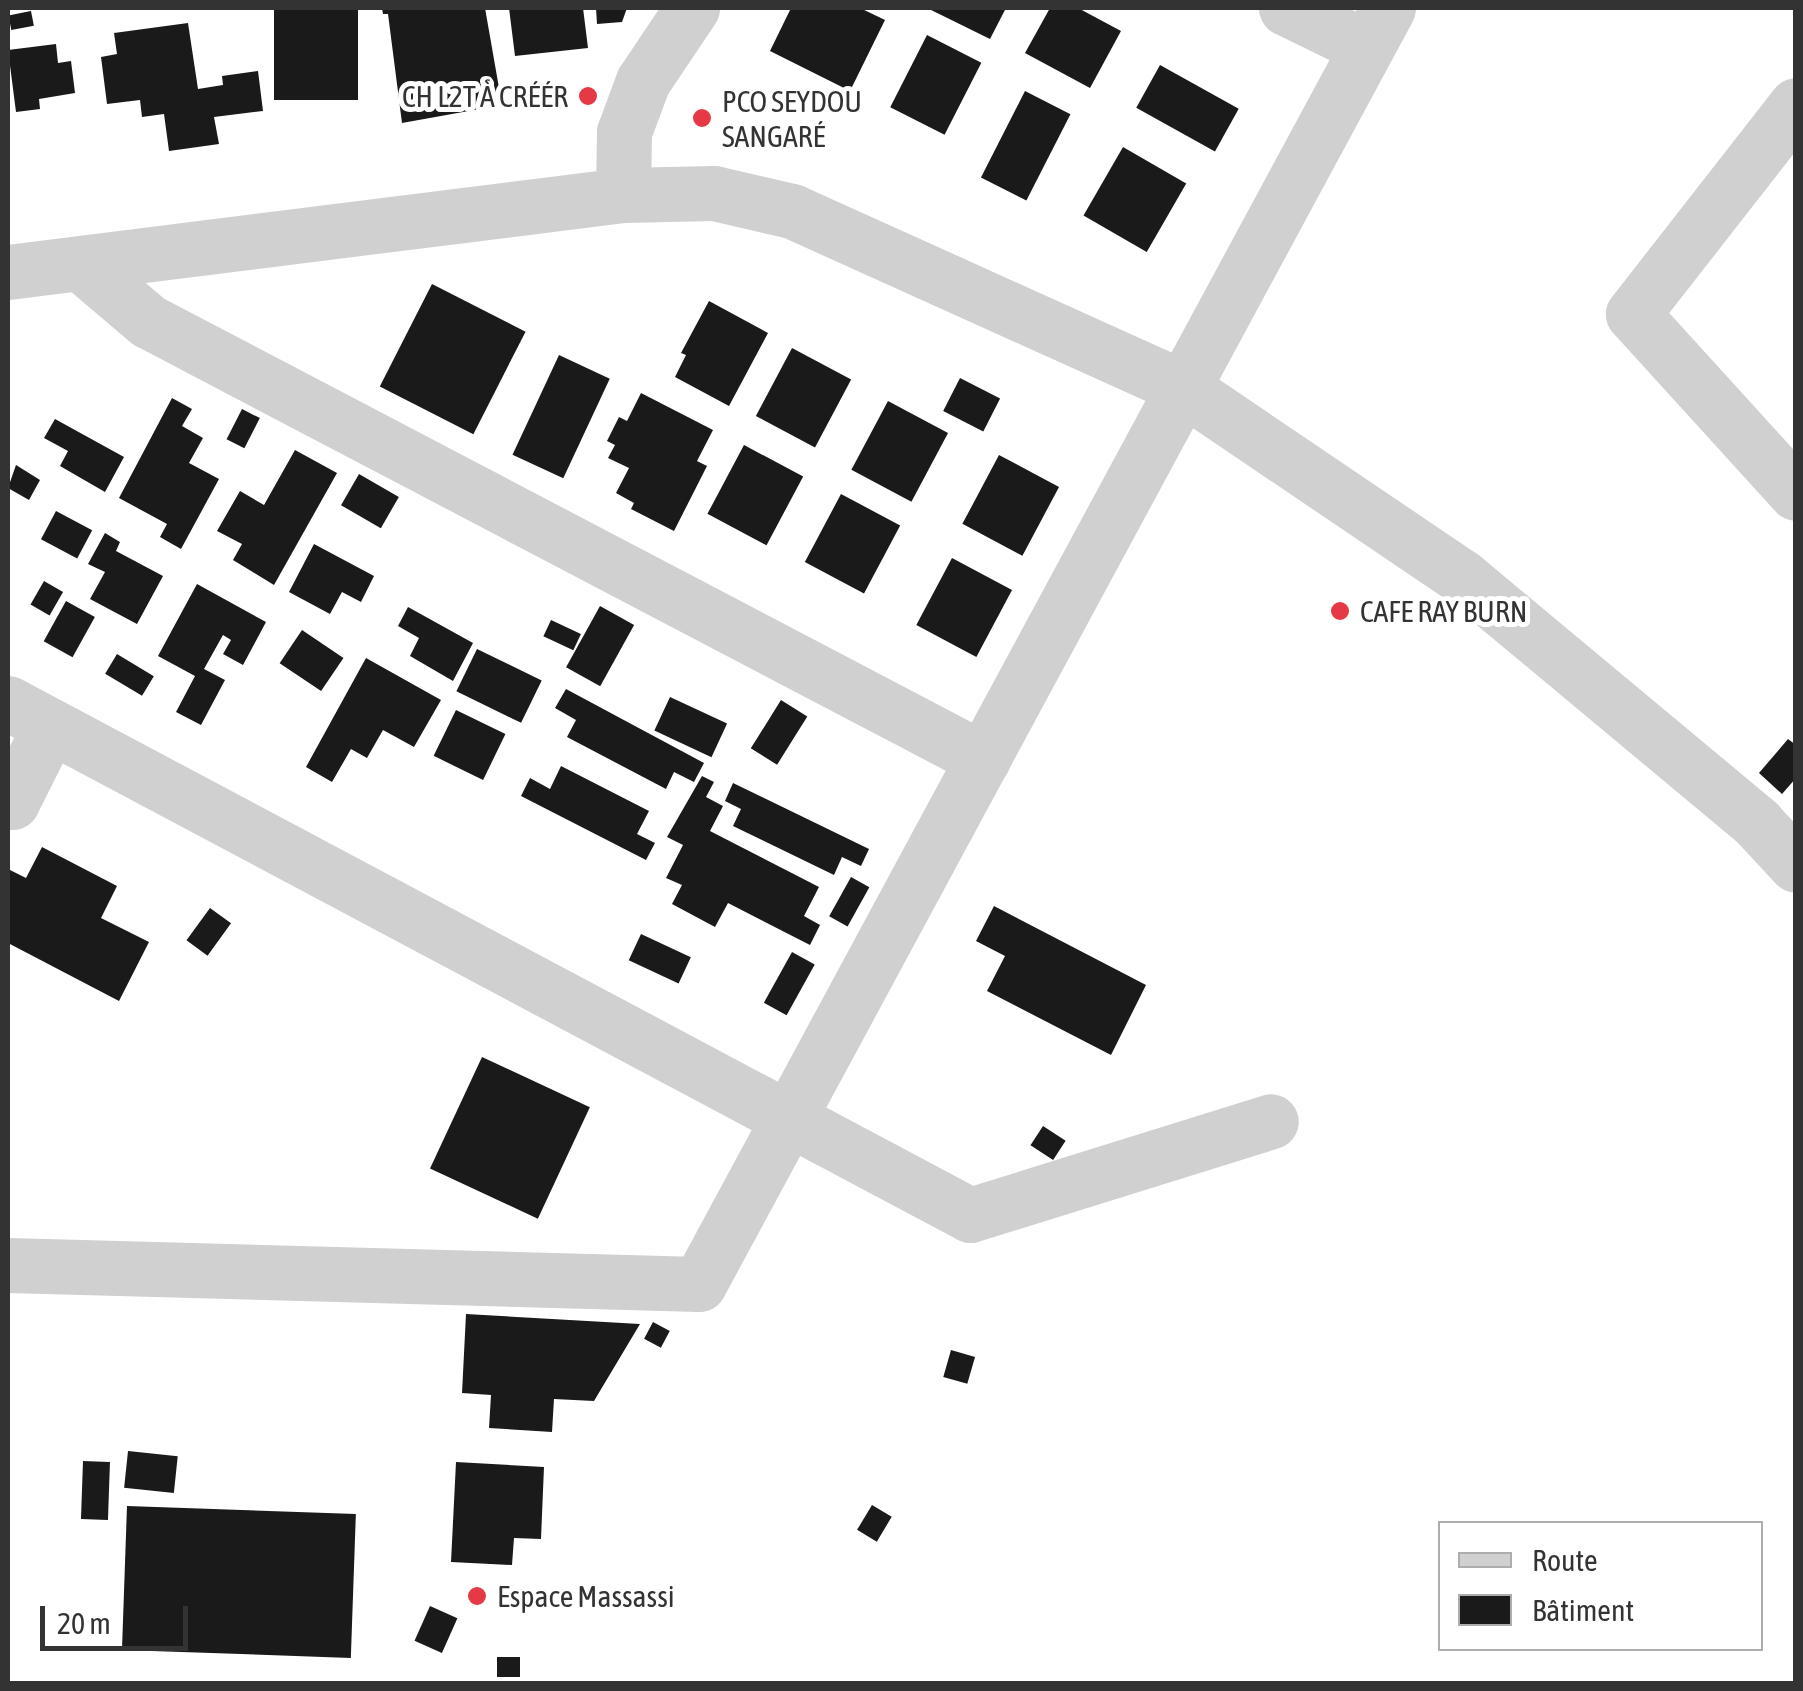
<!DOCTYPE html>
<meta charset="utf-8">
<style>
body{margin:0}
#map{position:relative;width:1803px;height:1691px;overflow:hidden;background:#fff;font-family:"Asap Condensed",sans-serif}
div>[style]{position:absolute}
.building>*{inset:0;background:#1a1a1a;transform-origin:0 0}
.minor>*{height:55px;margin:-27.5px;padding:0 27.5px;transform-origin:27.5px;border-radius:27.5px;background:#d0d0d0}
.dots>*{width:28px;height:28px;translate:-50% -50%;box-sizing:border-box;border:5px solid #fff;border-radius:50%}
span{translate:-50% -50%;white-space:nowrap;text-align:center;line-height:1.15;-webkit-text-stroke:10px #fff;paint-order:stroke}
.poi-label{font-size:30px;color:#333}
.right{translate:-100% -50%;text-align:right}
.left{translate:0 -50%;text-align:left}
.frame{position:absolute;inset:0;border:10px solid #333;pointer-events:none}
.legend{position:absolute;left:1438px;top:1521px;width:325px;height:130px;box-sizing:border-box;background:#fff;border:2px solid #adadad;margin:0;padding:12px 18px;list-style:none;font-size:30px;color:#333}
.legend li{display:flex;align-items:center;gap:20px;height:50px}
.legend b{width:50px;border:2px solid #adadad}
.scale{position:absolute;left:40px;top:1606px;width:148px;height:45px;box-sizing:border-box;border:5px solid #333;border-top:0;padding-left:12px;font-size:30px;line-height:35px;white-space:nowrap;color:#333;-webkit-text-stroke:8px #fff;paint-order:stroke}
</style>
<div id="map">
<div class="building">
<i style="left:274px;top:8px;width:84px;height:92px"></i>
<i style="clip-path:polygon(382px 8px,485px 8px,502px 105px,402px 123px,388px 14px,383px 14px)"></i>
<i style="clip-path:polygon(509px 8px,583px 8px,588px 48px,515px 56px)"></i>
<i style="clip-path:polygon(596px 8px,627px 8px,622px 22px,597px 24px)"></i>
<i style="clip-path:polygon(791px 8px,860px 8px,885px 20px,850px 91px,770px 51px)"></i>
<i style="clip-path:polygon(927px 8px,1006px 8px,990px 39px)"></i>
<i style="clip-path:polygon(1050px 8px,1078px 8px,1121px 31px,1090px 88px,1025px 53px)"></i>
<i style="left:31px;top:11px;width:15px;height:23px;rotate:79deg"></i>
<i style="clip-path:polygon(188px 23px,198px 89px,223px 85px,222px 76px,258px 71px,263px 111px,214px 117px,219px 144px,169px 151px,164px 114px,142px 117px,140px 100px,107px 104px,101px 57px,117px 54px,114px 33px)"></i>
<i style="left:927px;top:35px;width:61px;height:81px;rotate:27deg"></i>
<i style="clip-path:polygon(56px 44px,58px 63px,71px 61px,75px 93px,39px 99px,40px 109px,16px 112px,8px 50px)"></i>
<i style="left:1160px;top:65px;width:90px;height:49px;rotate:29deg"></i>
<i style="left:1025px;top:91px;width:51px;height:97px;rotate:27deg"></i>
<i style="left:1123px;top:147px;width:73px;height:79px;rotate:30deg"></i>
<i style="left:432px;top:284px;width:105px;height:115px;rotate:27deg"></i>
<i style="clip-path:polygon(709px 301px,768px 333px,729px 406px,675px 377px,686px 355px,681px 353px)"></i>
<i style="left:792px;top:348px;width:67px;height:77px;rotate:28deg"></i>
<i style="left:559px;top:355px;width:56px;height:110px;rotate:25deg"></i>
<i style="left:960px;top:378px;width:45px;height:37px;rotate:27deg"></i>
<i style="clip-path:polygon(641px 393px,713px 430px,697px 461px,707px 466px,674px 531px,631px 509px,634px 503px,616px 493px,629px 468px,608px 458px,615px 445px,607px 441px,619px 417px,627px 421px)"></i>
<i style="clip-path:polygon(172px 398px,192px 409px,182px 426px,203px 438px,189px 463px,219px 479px,181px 549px,160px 537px,167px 524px,119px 498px)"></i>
<i style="left:888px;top:401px;width:68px;height:78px;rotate:28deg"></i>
<i style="left:242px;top:409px;width:20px;height:34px;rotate:27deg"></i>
<i style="clip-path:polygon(55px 419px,124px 457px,105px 492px,60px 466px,68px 451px,44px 438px)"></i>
<i style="left:744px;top:445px;width:67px;height:78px;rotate:28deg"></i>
<i style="clip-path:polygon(295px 450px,337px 473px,274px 585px,233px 560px,242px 544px,217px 531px,240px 491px,264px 505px)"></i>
<i style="left:999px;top:455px;width:68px;height:78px;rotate:28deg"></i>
<i style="clip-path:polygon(16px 465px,40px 480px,29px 500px,8px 488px)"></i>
<i style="left:359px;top:474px;width:46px;height:36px;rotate:30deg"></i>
<i style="left:841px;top:494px;width:67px;height:77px;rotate:28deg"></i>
<i style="left:56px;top:511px;width:41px;height:32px;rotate:28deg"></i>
<i style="clip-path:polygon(105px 533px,120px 542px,116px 551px,163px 576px,137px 624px,90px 599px,105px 572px,88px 564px)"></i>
<i style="clip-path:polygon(314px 544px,374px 576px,361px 602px,342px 592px,330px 614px,289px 592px)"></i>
<i style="left:952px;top:558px;width:68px;height:76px;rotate:28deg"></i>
<i style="left:44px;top:581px;width:22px;height:27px;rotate:30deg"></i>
<i style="clip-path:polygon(197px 584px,266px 622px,243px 665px,223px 654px,231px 640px,223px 635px,204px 669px,225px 680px,201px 725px,176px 712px,195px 676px,158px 656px)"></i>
<i style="left:66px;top:601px;width:33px;height:46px;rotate:29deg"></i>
<i style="left:600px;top:606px;width:39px;height:70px;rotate:29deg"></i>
<i style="clip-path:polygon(408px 607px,473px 643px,453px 681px,410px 656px,419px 638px,398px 626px)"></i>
<i style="left:551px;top:620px;width:33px;height:18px;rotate:25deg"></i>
<i style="left:302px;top:630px;width:50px;height:40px;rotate:34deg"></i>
<i style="left:477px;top:649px;width:72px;height:47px;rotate:26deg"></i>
<i style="left:117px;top:654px;width:43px;height:23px;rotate:31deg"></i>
<i style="clip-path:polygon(366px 658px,441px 700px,414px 747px,383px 730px,367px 758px,351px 749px,332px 782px,306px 767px)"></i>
<i style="clip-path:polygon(566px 689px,704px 763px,694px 782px,674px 772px,666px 789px,567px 737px,576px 720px,555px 708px)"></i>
<i style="left:670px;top:697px;width:63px;height:37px;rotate:25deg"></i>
<i style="left:781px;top:700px;width:31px;height:57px;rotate:32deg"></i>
<i style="left:456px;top:710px;width:55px;height:51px;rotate:26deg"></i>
<i style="clip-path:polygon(1788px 739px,1796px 745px,1796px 778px,1782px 794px,1759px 773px)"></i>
<i style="clip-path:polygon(561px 766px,649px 811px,637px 834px,655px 843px,646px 860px,521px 796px,530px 778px,550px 789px)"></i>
<i style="clip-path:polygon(702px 776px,714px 782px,706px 797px,723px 806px,710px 831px,819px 887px,804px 916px,820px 925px,810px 945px,728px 903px,715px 927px,672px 904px,682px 885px,666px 878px,683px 845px,667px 837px)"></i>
<i style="clip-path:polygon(733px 783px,869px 849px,861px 866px,842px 857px,834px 875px,733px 826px,741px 809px,725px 801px)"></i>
<i style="clip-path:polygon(42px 847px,117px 886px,101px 918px,149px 942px,119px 1001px,8px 943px,8px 869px,26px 878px)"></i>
<i style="left:851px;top:877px;width:21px;height:45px;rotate:29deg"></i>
<i style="clip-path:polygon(994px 906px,1146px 985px,1111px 1055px,987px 991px,1005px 956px,976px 941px)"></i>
<i style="left:210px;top:908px;width:26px;height:40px;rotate:36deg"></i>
<i style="left:641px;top:934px;width:55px;height:29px;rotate:25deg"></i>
<i style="left:792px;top:952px;width:26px;height:58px;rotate:29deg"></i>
<i style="left:482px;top:1057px;width:119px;height:123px;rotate:25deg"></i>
<i style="left:1043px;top:1126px;width:27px;height:23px;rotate:33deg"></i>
<i style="clip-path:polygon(466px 1314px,640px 1324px,594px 1401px,554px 1399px,552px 1432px,489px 1428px,491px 1395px,462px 1393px)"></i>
<i style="left:653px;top:1322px;width:19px;height:19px;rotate:28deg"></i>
<i style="left:951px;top:1350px;width:25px;height:28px;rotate:16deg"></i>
<i style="left:128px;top:1451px;width:50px;height:37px;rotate:6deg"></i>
<i style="left:83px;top:1461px;width:27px;height:58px;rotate:2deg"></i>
<i style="clip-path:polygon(456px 1462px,544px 1467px,541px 1539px,514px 1538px,512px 1565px,451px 1562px)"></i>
<i style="left:872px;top:1505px;width:23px;height:29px;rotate:31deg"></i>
<i style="left:127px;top:1506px;width:229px;height:144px;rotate:2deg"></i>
<i style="left:430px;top:1606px;width:30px;height:38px;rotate:24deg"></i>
<i style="left:497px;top:1657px;width:23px;height:20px"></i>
</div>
<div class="minor">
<i style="left:1286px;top:8px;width:89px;rotate:26deg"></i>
<i style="left:1796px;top:105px;width:265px;rotate:128deg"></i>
<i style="left:1633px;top:314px;width:242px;rotate:47.7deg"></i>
<i style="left:623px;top:195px;width:63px;rotate:-89.1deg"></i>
<i style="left:624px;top:132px;width:54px;rotate:-69.6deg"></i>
<i style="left:643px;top:81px;width:88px;rotate:-56.1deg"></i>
<i style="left:81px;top:264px;width:88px;rotate:40.4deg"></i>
<i style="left:148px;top:321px;width:943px;rotate:27.68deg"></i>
<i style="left:8px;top:272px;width:620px;rotate:-7.14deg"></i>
<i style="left:623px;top:195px;width:91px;rotate:-1.3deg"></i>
<i style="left:714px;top:193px;width:80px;rotate:13deg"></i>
<i style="left:792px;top:211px;width:426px;rotate:24.3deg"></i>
<i style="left:1180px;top:386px;width:339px;rotate:34.1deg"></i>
<i style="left:1461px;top:576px;width:386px;rotate:39.8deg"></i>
<i style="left:1757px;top:823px;width:57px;rotate:47.1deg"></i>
<i style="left:8px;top:703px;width:1090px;rotate:28.02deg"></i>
<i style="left:970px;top:1215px;width:315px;rotate:-17.3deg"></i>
<i style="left:8px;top:802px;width:4px"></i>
<i style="left:12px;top:802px;width:85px;rotate:-63.4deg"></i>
<i style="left:8px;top:1265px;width:691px;rotate:1.58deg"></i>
<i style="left:699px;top:1284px;width:1450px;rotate:-61.63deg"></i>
</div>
<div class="dots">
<i style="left:588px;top:96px;background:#e63946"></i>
<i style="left:702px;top:118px;background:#e63946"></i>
<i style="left:1340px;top:611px;background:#e63946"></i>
<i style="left:477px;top:1596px;background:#e63946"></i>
</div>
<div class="poi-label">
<span class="right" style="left:568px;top:96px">CH L2T À CRÉÉR</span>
<span class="left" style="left:722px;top:118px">PCO SEYDOU<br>SANGARÉ</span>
<span class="left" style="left:1360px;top:611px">CAFE RAY BURN</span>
<span class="left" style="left:497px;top:1596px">Espace Massassi</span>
</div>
<div class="frame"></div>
<ul class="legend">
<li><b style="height:12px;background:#d0d0d0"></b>Route</li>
<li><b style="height:28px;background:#1a1a1a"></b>Bâtiment</li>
</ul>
<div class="scale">20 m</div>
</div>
